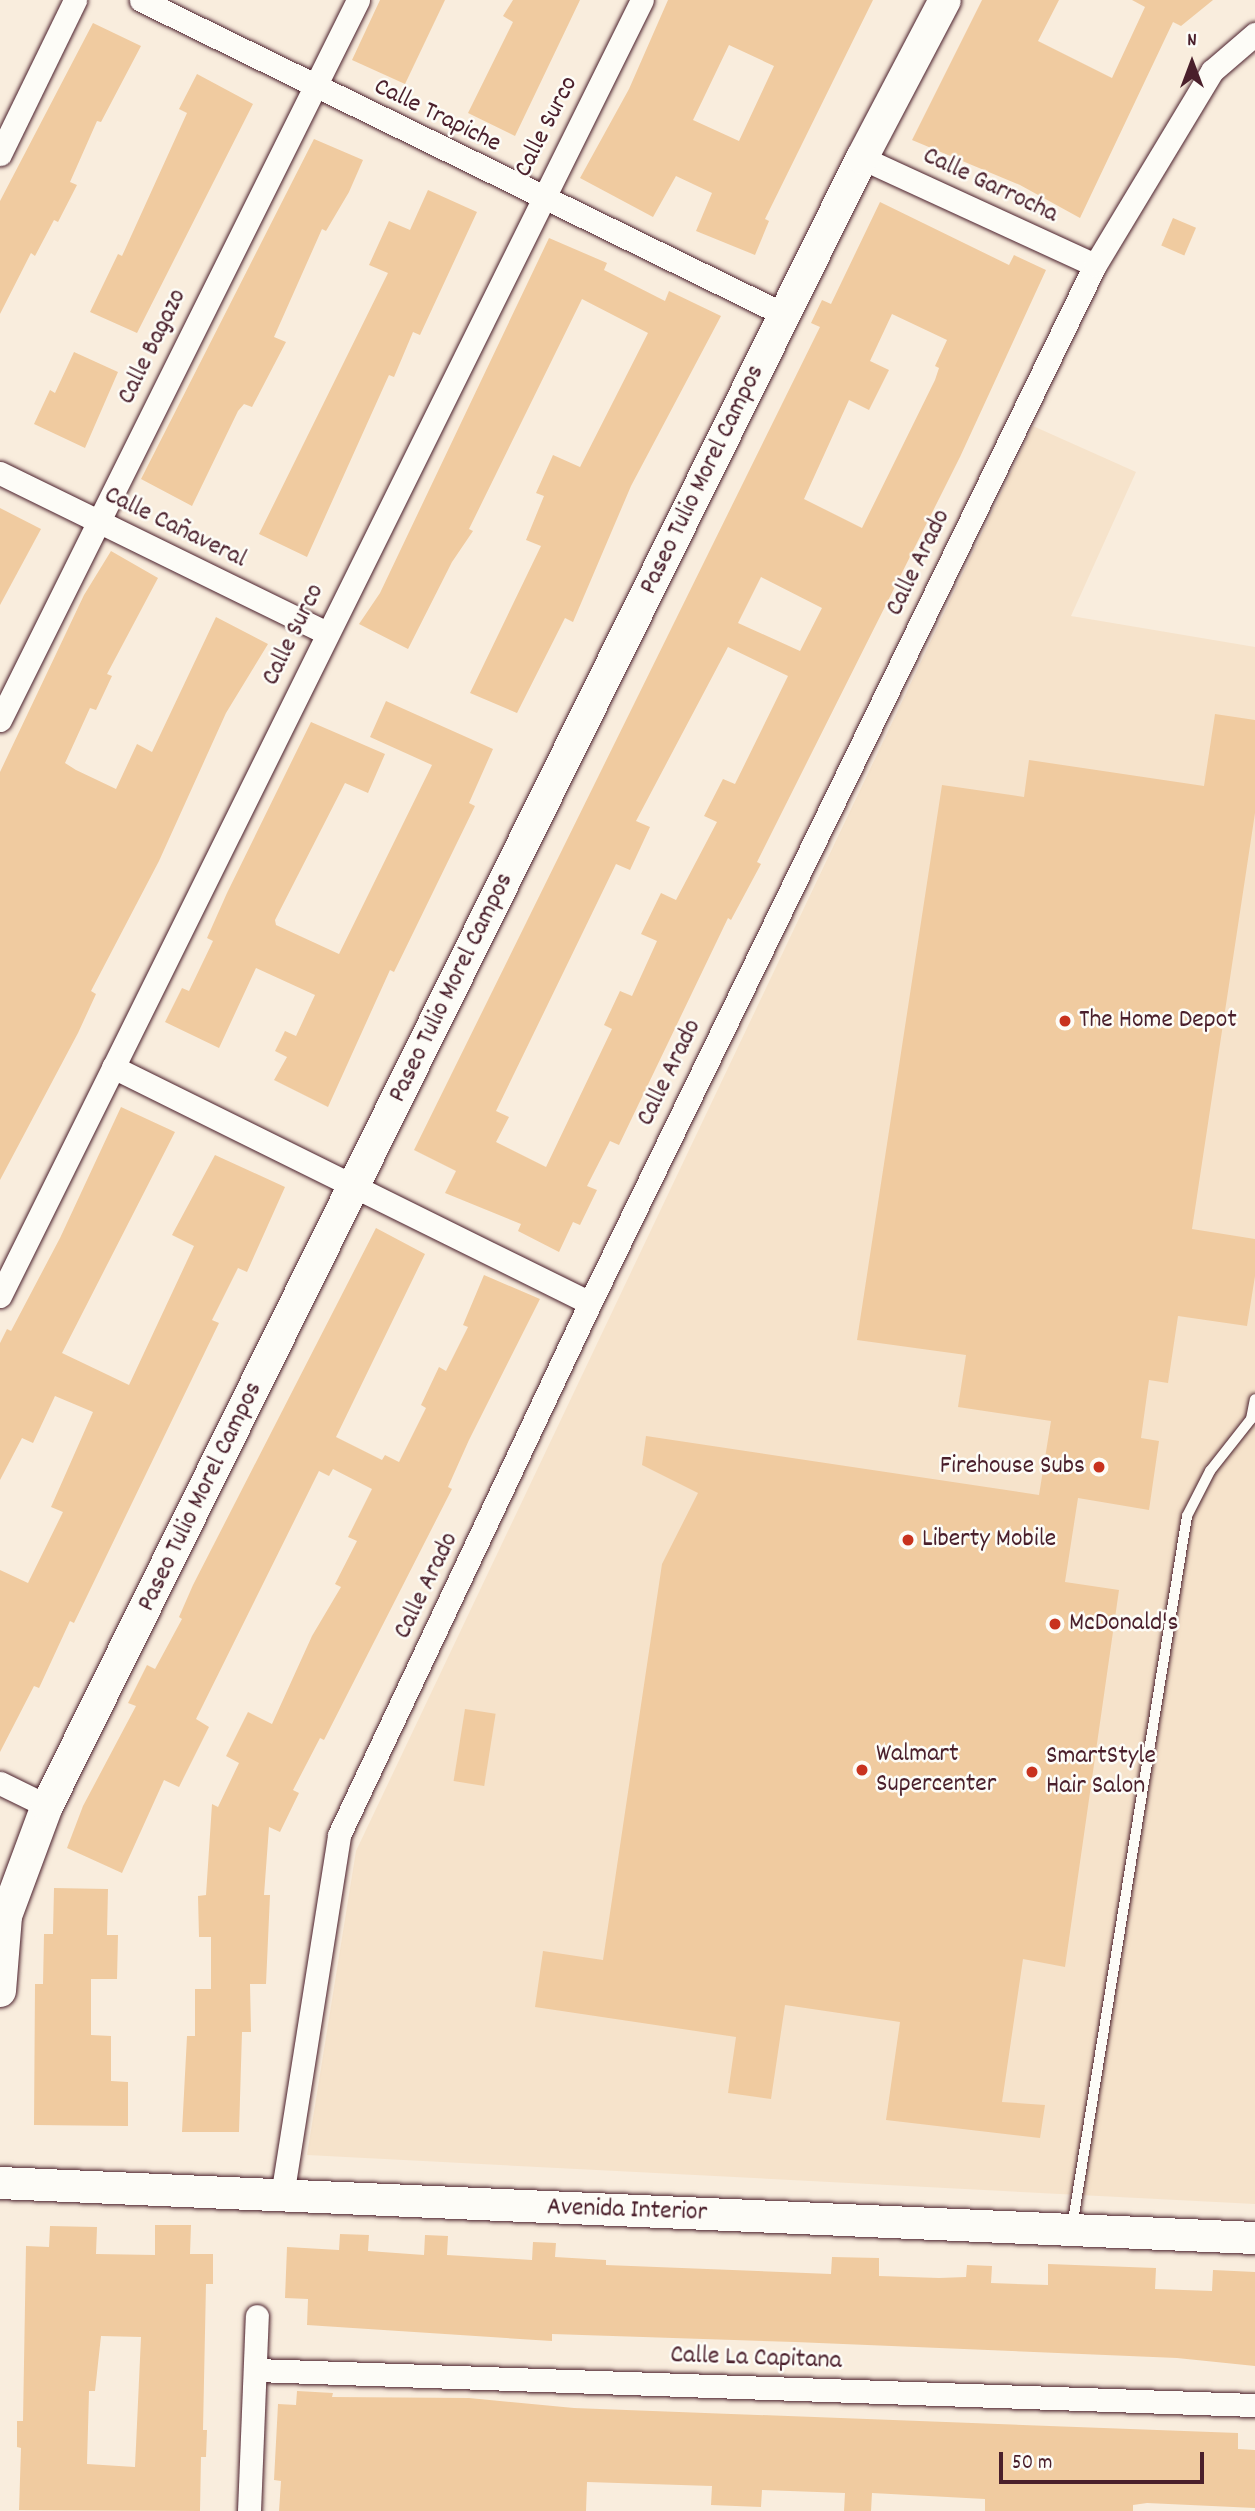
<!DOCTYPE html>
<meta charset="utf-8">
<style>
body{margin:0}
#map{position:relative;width:1255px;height:2511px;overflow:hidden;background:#f9eddd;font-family:Dekko,sans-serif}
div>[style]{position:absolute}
.built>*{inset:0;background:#f6e3cb}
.building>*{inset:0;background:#f0cba0;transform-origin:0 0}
.roads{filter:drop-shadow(0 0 2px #4a1f2b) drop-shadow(0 0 2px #4a1f2b)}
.lane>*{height:10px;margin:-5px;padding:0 5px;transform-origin:5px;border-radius:5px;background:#fdfcf7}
.street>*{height:23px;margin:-11.5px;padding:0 11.5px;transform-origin:11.5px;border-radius:11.5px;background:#fdfcf7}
.secondary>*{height:32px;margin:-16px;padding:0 16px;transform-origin:16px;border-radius:16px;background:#fdfcf7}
.dots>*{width:19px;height:19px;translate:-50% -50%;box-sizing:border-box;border:4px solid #fdfcf7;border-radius:50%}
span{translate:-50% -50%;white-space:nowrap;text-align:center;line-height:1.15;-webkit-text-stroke:5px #fdfcf7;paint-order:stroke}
.street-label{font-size:26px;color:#4a1f2b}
.poi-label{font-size:26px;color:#4a1f2b}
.left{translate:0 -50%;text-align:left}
.right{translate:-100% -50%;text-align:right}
.north{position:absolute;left:1157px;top:28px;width:70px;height:70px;-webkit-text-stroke:5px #fdfcf7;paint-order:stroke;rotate:0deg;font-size:19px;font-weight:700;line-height:28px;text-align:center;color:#4a1f2b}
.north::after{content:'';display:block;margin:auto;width:24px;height:32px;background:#4a1f2b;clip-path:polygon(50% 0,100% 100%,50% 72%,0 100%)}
.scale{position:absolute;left:999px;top:2452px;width:205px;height:32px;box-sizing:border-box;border:4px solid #4a1f2b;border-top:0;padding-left:9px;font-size:21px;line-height:24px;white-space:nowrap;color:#4a1f2b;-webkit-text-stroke:5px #fdfcf7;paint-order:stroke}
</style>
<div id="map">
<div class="built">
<i style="clip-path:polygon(1033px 426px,1136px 472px,1071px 616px,1255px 647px,1255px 2204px,307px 2155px,356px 1851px)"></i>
</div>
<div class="building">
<i style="clip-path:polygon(380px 0,445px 0,405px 84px,352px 60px)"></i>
<i style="clip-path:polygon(513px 0,580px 0,515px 136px,468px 113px,513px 22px,503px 16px)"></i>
<i style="clip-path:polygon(evenodd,668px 0,873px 0,765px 219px,769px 221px,755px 255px,696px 231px,712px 193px,676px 176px,653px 217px,580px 178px,629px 89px,668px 0,729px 45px,774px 66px,739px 141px,693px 120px,729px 45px)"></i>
<i style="clip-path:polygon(982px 0,1059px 0,1038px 41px,1112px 78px,1145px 7px,1132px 0,1213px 0,1181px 26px,1173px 22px,1080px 218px,1020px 185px,912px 140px)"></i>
<i style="clip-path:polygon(93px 23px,141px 46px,101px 122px,97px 121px,70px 182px,77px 185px,58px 222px,54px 220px,35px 256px,31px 253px,0 314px,0 201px)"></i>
<i style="clip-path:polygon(197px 74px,253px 104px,137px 333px,90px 312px,118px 254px,122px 256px,187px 113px,179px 109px)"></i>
<i style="clip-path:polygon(314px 139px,363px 160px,349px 192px,326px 231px,322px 229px,274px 337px,286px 342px,252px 407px,244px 404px,238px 411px,192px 506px,141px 479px)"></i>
<i style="clip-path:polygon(428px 190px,477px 212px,420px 335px,413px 332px,394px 377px,389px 375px,307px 557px,259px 534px,388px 273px,369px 265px,389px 221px,410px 230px)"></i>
<i style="clip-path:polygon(evenodd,880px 202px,1009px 265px,1014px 255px,1046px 270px,960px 457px,757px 862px,761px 864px,731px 920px,728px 918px,619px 1145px,610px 1141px,587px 1186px,597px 1190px,580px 1225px,573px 1222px,559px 1252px,518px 1231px,521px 1224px,445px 1193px,456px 1171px,414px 1150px,820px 327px,811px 323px,822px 300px,831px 304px,880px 202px,892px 314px,947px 340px,935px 366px,939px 368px,935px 380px,862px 528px,804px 499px,849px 400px,869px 410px,889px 370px,870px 361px,892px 314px,880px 202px,761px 577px,822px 608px,800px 651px,738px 623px,761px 577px,880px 202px,728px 647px,788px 676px,735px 784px,723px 779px,704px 816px,717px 822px,676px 900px,661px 893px,641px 934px,657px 941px,632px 996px,620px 991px,604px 1025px,612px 1029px,546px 1167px,496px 1142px,509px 1117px,496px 1111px,616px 864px,630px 870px,650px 827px,636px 821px,728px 647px)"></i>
<i style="left:1173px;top:218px;width:25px;height:30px;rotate:23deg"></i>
<i style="clip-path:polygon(549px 238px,607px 263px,604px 270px,665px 301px,669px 291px,721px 316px,631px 486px,573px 622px,565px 618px,517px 713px,470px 693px,541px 546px,526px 540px,544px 496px,536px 493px,553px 455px,580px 467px,648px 333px,582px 299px,469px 529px,473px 531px,452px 562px,408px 649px,359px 624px,380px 593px)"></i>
<i style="clip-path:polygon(74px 352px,118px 372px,85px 448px,34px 424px,50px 390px,55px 393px)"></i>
<i style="clip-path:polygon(0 508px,41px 529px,0 605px)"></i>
<i style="clip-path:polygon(111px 551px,158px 578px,107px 674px,112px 676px,96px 710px,90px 708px,65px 763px,76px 770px,116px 789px,137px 744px,152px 752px,216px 617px,268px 644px,226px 713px,159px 861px,91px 991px,96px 994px,78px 1033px,0 1180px,0 772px,84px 595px)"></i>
<i style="clip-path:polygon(386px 701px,493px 749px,469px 803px,475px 806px,394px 972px,390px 970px,328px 1107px,274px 1080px,287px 1057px,275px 1051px,285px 1031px,296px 1036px,315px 995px,256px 968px,219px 1048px,165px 1022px,182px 988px,189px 991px,213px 941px,207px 938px,227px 893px,311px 722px,385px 754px,368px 793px,345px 783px,275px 920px,276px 925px,339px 954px,432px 765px,370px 737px)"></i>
<i style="clip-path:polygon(1215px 714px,1255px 720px,1255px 813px,1192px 1229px,1255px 1239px,1255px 1276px,1247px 1326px,1178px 1316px,1168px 1383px,1149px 1380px,1141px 1438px,1159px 1441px,1149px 1510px,1078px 1498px,1065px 1582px,1119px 1590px,1065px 1967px,1023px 1959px,1002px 2102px,1045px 2105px,1040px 2138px,886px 2120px,900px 2022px,785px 2005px,771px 2099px,728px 2093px,736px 2037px,535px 2007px,543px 1951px,603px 1960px,662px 1564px,698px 1493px,642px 1465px,646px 1436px,1039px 1495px,1051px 1421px,958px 1407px,966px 1355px,857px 1340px,942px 785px,1024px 797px,1029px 760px,1204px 786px)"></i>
<i style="clip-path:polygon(121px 1107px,175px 1132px,62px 1353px,129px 1385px,194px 1246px,172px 1235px,215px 1155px,285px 1187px,247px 1272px,238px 1268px,212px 1320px,219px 1323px,74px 1623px,70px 1621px,39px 1688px,34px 1686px,0 1752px,0 1570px,28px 1583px,63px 1512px,51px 1507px,93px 1412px,55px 1396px,33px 1443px,22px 1438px,0 1480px,0 1343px,7px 1329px,11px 1331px,60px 1238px)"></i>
<i style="clip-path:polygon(376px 1228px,425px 1254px,336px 1437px,382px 1460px,385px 1455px,399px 1462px,426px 1408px,421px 1405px,439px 1367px,446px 1371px,468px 1327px,463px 1325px,484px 1275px,540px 1299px,469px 1440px,448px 1487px,452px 1489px,324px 1740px,320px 1738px,293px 1790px,299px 1793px,280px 1832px,269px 1827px,264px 1895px,270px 1895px,266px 1984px,250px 1984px,251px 2032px,242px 2032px,239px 2132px,182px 2132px,187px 2036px,195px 2036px,195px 1989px,211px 1989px,211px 1937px,199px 1937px,198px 1896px,206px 1895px,212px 1804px,218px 1807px,239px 1763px,226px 1756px,248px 1712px,272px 1724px,312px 1636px,341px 1587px,335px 1584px,357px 1541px,348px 1537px,372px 1489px,333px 1469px,329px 1476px,319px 1471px,196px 1719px,209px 1727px,179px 1787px,164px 1780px,122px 1873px,67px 1848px,83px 1806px,136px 1706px,128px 1703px,147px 1665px,155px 1669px,182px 1619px,179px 1617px,193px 1585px)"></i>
<i style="left:465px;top:1709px;width:31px;height:73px;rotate:9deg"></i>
<i style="clip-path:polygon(54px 1888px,108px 1889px,107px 1935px,118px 1935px,117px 1979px,91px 1979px,91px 2035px,111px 2036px,111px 2081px,128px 2082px,128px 2126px,34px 2125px,35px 1984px,43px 1984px,44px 1934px,53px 1934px)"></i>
<i style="clip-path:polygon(evenodd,155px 2225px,191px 2225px,190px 2254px,213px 2254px,213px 2284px,206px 2284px,203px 2430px,207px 2430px,206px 2457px,201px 2457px,200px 2511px,19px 2510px,21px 2448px,17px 2447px,17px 2421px,23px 2421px,26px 2246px,49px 2247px,50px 2226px,97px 2227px,96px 2254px,155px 2255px,155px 2225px,101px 2336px,141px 2337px,135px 2467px,87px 2464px,89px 2391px,95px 2391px,101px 2336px)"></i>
<i style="clip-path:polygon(340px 2234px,369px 2235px,368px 2251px,424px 2255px,425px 2235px,448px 2236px,447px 2255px,532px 2260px,533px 2242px,556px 2243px,555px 2257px,606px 2260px,606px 2265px,831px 2274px,832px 2257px,879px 2258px,879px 2276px,939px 2278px,966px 2277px,967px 2265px,992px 2266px,991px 2283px,1048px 2285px,1048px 2264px,1156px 2268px,1155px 2289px,1212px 2291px,1213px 2270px,1255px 2272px,1255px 2366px,1177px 2358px,795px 2342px,552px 2334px,552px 2341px,307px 2325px,308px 2299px,285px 2298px,287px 2247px,339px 2250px)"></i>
<i style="clip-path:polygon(297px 2391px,333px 2393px,332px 2397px,469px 2398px,574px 2408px,1238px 2433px,1238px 2449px,1255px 2450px,1255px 2508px,1147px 2503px,1133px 2505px,1133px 2511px,985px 2511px,985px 2499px,872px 2493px,871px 2511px,844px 2511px,845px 2493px,762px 2490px,761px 2507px,711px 2505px,712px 2486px,587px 2482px,586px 2511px,279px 2511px,281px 2481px,274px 2480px,278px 2404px,296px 2405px)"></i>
</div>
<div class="roads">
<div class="lane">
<i style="left:1072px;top:2227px;width:720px;rotate:-80.81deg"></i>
<i style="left:1187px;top:1516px;width:51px;rotate:-62.9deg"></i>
<i style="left:1210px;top:1471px;width:66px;rotate:-51.7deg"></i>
<i style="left:1251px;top:1419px;width:20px;rotate:-79deg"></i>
</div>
<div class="street">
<i style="left:141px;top:0;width:717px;rotate:26.06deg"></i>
<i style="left:0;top:154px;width:171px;rotate:-64deg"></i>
<i style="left:862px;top:158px;width:256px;rotate:24.7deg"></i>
<i style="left:0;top:473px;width:363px;rotate:26.1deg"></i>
<i style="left:0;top:720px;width:804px;rotate:-63.56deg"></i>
<i style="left:113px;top:1067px;width:532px;rotate:26.32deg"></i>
<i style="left:0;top:1296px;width:1446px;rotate:-63.65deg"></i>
<i style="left:0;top:1783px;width:52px;rotate:26.1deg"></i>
<i style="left:282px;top:2196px;width:365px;rotate:-81deg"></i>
<i style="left:339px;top:1835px;width:588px;rotate:-64.74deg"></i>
<i style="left:590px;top:1303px;width:1154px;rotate:-64.06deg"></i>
<i style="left:1095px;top:265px;width:227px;rotate:-58.9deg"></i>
<i style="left:1212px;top:71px;width:57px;rotate:-40.7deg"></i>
<i style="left:256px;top:2370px;width:1000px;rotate:2.01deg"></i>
<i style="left:249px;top:2511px;width:195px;rotate:-87.7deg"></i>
</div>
<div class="secondary">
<i style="left:0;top:1991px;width:75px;rotate:-85.4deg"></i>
<i style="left:6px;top:1916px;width:117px;rotate:-69.6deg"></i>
<i style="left:47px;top:1806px;width:1839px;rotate:-63.69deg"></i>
<i style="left:862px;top:158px;width:178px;rotate:-62.3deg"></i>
<i style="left:0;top:2183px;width:1256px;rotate:2.51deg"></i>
</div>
</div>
<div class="dots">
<i style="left:1065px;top:1021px;background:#c8321e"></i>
<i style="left:1099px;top:1467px;background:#c8321e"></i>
<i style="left:908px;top:1540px;background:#c8321e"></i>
<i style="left:1055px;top:1624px;background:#c8321e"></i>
<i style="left:862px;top:1770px;background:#c8321e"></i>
<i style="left:1032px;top:1772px;background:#c8321e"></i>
</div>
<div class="street-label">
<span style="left:437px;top:116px;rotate:26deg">Calle Trapiche</span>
<span style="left:547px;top:127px;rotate:-63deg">Calle Surco</span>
<span style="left:990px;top:186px;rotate:25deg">Calle Garrocha</span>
<span style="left:153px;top:347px;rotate:-64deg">Calle Bagazo</span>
<span style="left:703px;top:480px;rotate:-64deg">Paseo Tulio Morel Campos</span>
<span style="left:175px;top:528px;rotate:26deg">Calle Cañaveral</span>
<span style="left:919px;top:563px;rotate:-64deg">Calle Arado</span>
<span style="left:294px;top:635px;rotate:-64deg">Calle Surco</span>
<span style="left:452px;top:988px;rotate:-64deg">Paseo Tulio Morel Campos</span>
<span style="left:670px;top:1073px;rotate:-64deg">Calle Arado</span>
<span style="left:201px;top:1497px;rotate:-64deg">Paseo Tulio Morel Campos</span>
<span style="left:427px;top:1586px;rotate:-64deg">Calle Arado</span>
<span style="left:627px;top:2211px;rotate:2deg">Avenida Interior</span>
<span style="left:756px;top:2359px;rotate:2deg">Calle La Capitana</span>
</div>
<div class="poi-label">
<span class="left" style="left:1079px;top:1021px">The Home Depot</span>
<span class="right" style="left:1085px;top:1467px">Firehouse Subs</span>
<span class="left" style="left:922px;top:1540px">Liberty Mobile</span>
<span class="left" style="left:1069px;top:1624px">McDonald's</span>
<span class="left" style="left:876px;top:1770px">Walmart<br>Supercenter</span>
<span class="left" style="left:1046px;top:1772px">SmartStyle<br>Hair Salon</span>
</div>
<div class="north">N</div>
<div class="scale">50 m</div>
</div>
